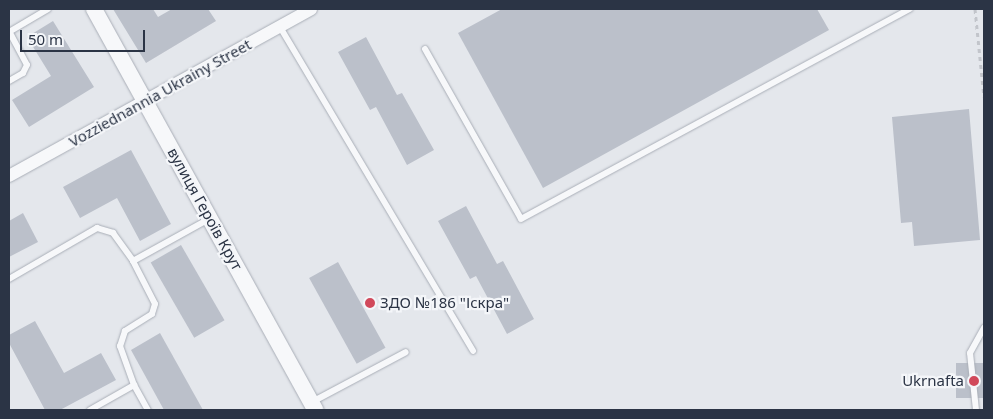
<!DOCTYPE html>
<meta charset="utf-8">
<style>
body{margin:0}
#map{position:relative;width:993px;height:419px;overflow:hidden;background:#e4e7ec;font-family:"Noto Sans",sans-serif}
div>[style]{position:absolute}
.building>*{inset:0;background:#bbc0ca;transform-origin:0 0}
.path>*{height:3px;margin-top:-1.5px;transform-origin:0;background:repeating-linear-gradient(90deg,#c2c5cb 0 4px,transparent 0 8px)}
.roads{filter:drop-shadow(0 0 1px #a9aeb7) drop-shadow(0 0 1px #a9aeb7)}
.service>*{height:6px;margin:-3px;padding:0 3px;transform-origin:3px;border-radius:3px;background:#f7f8fa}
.minor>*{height:12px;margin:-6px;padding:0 6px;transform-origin:6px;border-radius:6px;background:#f7f8fa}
.tertiary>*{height:16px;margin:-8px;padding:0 8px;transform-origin:8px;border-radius:8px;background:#f7f8fa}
.dots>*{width:14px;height:14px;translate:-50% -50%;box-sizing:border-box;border:2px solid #f4f6f9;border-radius:50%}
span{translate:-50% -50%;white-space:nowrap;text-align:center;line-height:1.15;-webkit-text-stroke:4.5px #f4f6f9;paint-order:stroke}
.street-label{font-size:15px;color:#2b3445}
.poi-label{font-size:15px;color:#2b3445}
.left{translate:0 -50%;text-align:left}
.right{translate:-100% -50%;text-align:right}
.frame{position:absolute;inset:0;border:10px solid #2b3445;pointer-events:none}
.scale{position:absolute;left:20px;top:30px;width:125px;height:22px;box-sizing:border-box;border:2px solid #2b3445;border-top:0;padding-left:6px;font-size:15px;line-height:18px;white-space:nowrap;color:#2b3445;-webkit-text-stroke:4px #f4f6f9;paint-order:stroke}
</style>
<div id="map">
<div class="building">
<i style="clip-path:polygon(113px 9px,153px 9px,158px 17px,172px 9px,208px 9px,216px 21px,146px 63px)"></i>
<i style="clip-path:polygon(502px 9px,817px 9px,829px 30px,543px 188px,458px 33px)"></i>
<i style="clip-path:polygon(53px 21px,94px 87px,29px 127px,12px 100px,51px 76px,27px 37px)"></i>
<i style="clip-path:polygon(366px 37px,397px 95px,402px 93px,434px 150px,407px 165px,376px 107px,370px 110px,338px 52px)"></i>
<i style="clip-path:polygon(969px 109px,980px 240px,914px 246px,912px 222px,901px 223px,892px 117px)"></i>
<i style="clip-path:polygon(131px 150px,171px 224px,140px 241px,117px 198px,80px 218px,63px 187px)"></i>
<i style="clip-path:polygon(466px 206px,497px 264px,503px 261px,534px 319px,507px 334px,476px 276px,470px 279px,438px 221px)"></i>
<i style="clip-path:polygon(23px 213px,38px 242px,9px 257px,9px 221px)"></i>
<i style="left:181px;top:245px;width:87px;height:35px;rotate:60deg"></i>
<i style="left:338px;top:262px;width:98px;height:33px;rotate:61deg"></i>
<i style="clip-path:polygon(35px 321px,64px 373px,101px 353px,116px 380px,60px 410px,45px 410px,9px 343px,9px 335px)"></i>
<i style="clip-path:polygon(160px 333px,203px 410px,164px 410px,131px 350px)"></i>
<i style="left:984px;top:363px;width:35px;height:28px;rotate:90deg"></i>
</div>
<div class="path">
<i style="left:975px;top:9px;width:88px;rotate:84.2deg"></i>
</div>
<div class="roads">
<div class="service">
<i style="left:280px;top:27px;width:377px;rotate:59.2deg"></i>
<i style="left:9px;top:31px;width:38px;rotate:62deg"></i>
<i style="left:27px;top:65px;width:9px;rotate:117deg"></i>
<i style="left:23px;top:73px;width:16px;rotate:150deg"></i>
<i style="left:9px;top:32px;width:45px;rotate:-30.5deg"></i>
<i style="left:425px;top:49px;width:195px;rotate:60.5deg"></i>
<i style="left:521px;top:219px;width:442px;rotate:-28.4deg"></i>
<i style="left:133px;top:261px;width:48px;rotate:62.9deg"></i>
<i style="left:155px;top:304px;width:10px;rotate:107deg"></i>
<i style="left:152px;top:314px;width:32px;rotate:148deg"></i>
<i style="left:125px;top:331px;width:16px;rotate:108deg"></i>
<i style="left:120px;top:346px;width:41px;rotate:70.3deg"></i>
<i style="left:134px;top:385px;width:29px;rotate:61deg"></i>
<i style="left:9px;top:279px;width:102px;rotate:-30.1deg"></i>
<i style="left:97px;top:228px;width:17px;rotate:17deg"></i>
<i style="left:113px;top:233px;width:34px;rotate:54deg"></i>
<i style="left:133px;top:261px;width:87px;rotate:-28.9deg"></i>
<i style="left:312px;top:402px;width:106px;rotate:-28deg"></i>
<i style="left:90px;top:410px;width:51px;rotate:-29.6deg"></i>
<i style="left:976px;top:410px;width:57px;rotate:-96deg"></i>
<i style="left:970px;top:353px;width:29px;rotate:-61deg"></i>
</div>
<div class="minor">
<i style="left:9px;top:176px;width:345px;rotate:-28.9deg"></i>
</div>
<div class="tertiary">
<i style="left:94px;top:9px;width:458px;rotate:61.1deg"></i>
</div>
</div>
<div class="dots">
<i style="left:370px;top:303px;background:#d1495b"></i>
<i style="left:974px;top:381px;background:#d1495b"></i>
</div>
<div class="street-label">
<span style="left:160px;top:93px;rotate:-29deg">Vozziednannia Ukrainy Street</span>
<span style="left:205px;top:209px;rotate:61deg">вулиця Героїв Крут</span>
</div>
<div class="poi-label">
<span class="left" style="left:380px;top:303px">ЗДО №186 "Іскра"</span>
<span class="right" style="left:964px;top:381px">Ukrnafta</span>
</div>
<div class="frame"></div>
<div class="scale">50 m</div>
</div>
